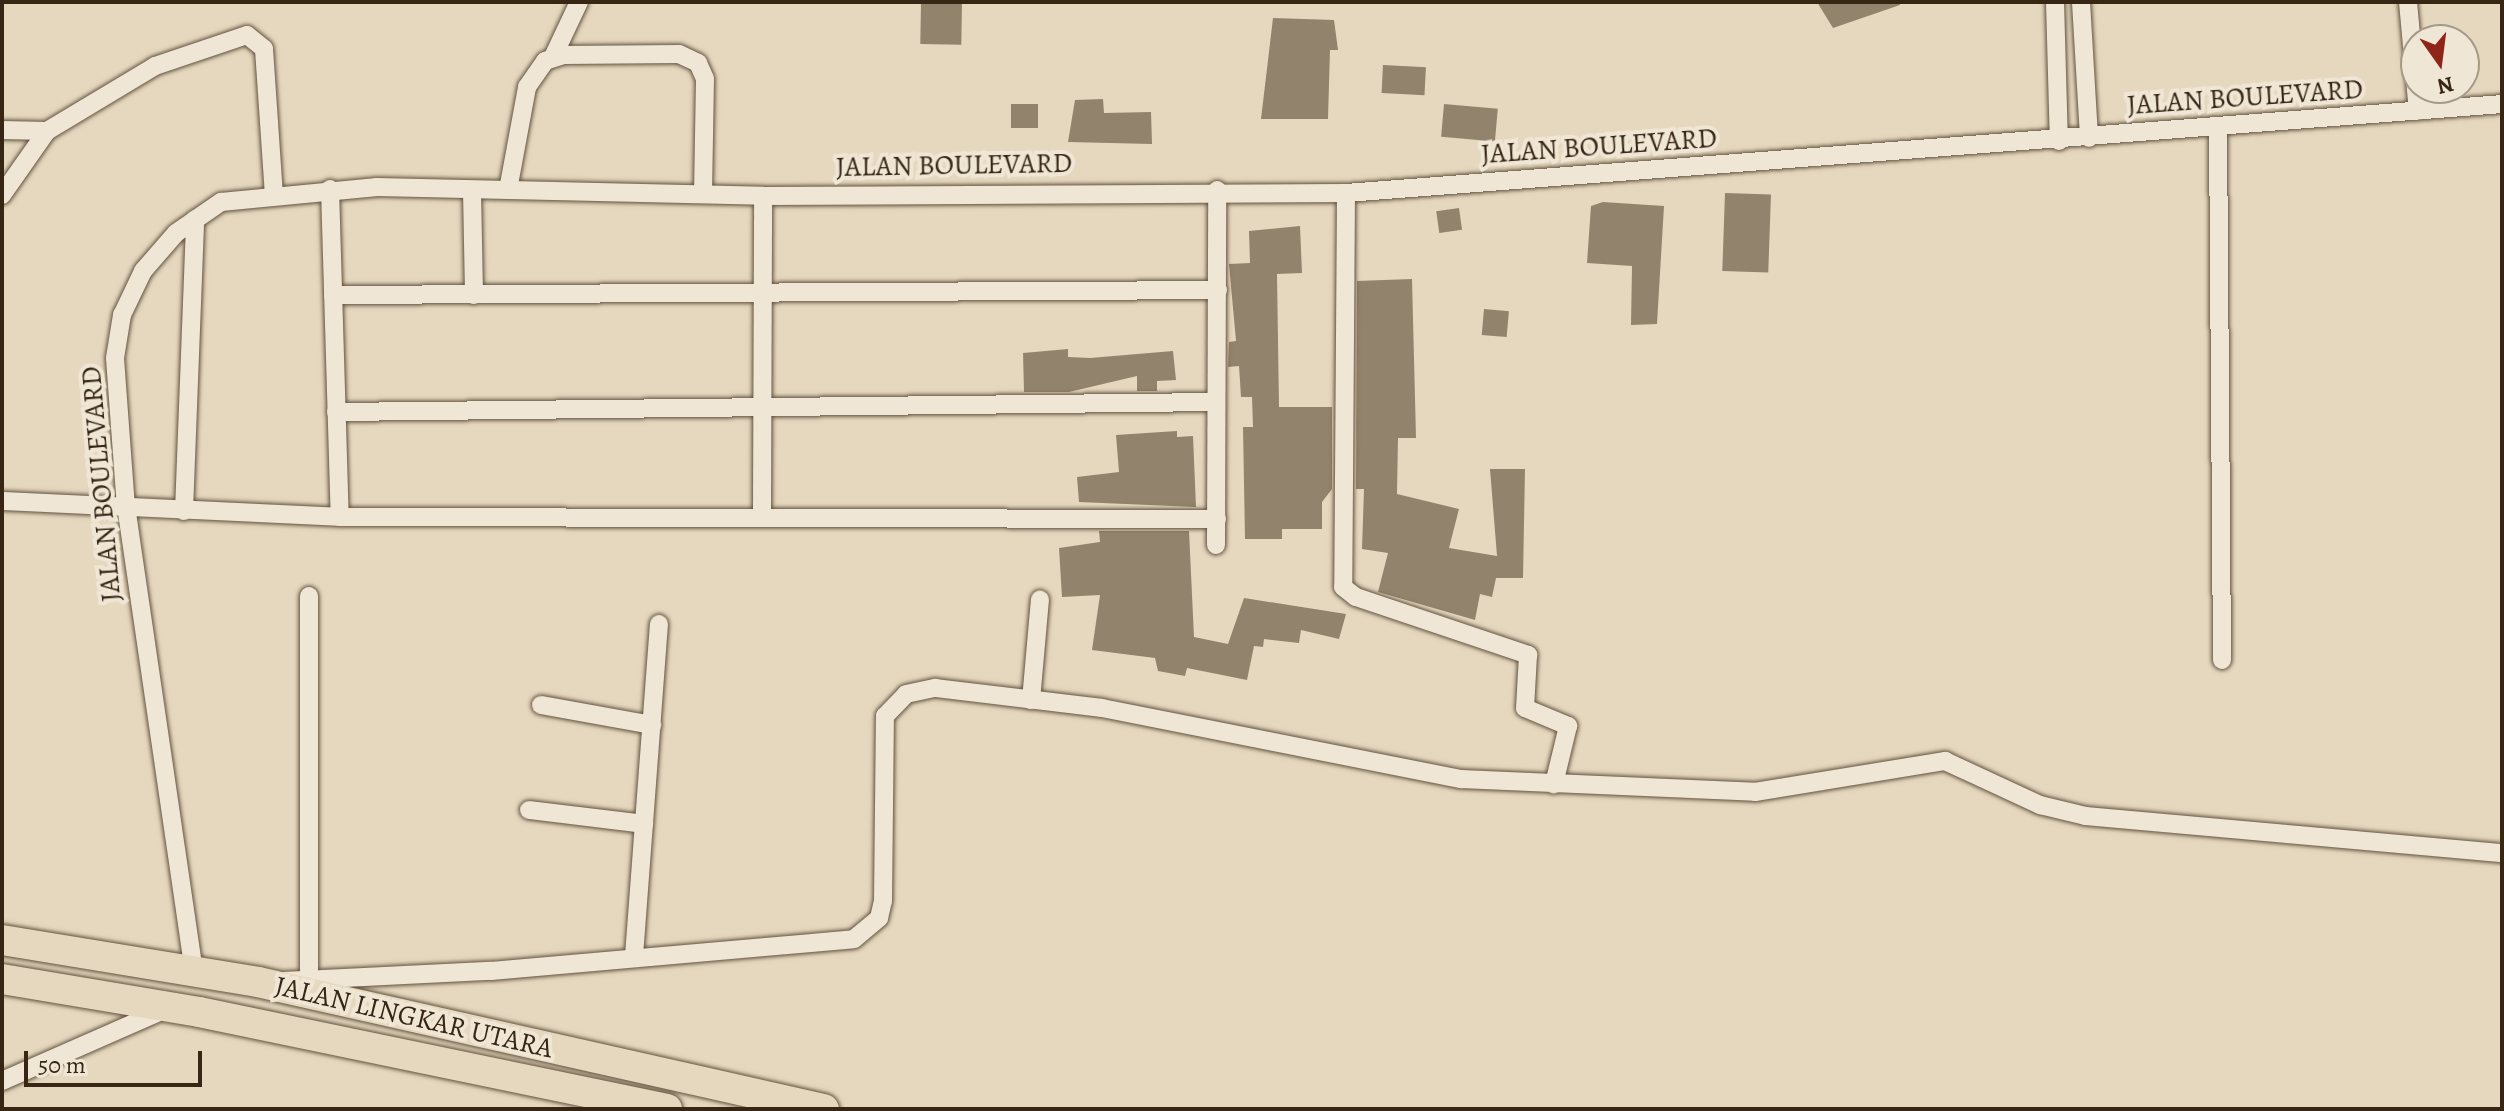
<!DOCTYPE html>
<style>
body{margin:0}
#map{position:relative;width:2504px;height:1111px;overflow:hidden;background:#e6d8bf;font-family:Alegreya,serif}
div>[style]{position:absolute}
.building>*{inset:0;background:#92836c;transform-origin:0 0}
.roads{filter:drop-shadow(0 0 2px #62523e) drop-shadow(0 0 2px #62523e)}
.minor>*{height:18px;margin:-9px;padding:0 9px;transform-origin:9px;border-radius:9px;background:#efe6d5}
.primary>*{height:30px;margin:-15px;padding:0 15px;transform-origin:15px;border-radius:15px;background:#e6d8bf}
span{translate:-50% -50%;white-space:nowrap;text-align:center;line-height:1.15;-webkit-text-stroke:8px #efe6d5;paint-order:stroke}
.street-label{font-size:28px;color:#362613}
.frame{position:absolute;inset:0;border:4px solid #362613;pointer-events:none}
.north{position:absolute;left:2400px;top:24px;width:80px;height:80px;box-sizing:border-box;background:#efe6d5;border:2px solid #a59987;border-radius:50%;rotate:166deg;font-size:22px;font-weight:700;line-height:32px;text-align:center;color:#362613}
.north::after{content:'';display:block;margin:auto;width:28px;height:36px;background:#8f2418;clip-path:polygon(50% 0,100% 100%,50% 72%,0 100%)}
.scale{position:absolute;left:24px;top:1051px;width:178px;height:36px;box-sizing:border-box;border:4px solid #362613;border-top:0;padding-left:10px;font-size:24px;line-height:28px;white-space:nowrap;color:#362613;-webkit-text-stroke:6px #efe6d5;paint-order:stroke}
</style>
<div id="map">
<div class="building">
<i style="clip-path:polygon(1817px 2px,1899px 2px,1900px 5px,1833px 28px)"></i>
<i style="left:921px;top:3px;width:41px;height:41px;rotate:1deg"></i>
<i style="clip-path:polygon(1273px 18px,1334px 20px,1338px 50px,1330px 50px,1328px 119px,1261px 119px)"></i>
<i style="left:1383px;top:65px;width:43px;height:28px;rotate:3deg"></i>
<i style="clip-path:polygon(1103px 99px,1104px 113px,1151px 112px,1152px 144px,1068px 142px,1075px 100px)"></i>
<i style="left:1038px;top:104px;width:24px;height:27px;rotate:90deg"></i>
<i style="left:1444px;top:104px;width:54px;height:33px;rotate:5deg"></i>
<i style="left:1725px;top:193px;width:46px;height:78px;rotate:2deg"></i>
<i style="clip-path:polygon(1603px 202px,1664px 206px,1657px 324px,1631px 325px,1632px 266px,1587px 263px,1591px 206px)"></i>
<i style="left:1459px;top:208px;width:22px;height:23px;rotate:82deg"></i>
<i style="clip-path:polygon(1300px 226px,1302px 273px,1277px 274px,1279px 407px,1332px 407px,1332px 489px,1322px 502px,1322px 529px,1282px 529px,1282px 539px,1245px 539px,1243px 427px,1253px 427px,1252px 397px,1241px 397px,1239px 366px,1228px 367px,1229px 342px,1236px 341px,1229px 264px,1250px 263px,1249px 231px)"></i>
<i style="clip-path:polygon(1412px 279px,1416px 438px,1398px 438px,1397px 494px,1459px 509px,1449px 548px,1497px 556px,1490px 469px,1525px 469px,1523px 578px,1496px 578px,1492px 597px,1480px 594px,1475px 620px,1378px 592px,1388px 553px,1362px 549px,1364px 489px,1356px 489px,1357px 281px)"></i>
<i style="left:1484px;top:309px;width:25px;height:26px;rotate:5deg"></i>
<i style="clip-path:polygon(1068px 349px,1068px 357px,1090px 358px,1173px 351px,1176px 380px,1157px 381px,1157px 391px,1137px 391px,1137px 376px,1069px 392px,1024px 392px,1023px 353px)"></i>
<i style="clip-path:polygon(1177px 431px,1177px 437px,1193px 436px,1196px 507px,1079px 502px,1077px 477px,1119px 472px,1116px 435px)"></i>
<i style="clip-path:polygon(1099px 531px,1189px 531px,1194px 637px,1228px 644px,1244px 598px,1346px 614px,1339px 639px,1301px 630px,1299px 643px,1264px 639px,1263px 647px,1254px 646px,1247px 680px,1187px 668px,1185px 676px,1158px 671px,1155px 658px,1092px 650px,1100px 595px,1062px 597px,1059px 548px,1100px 542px)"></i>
</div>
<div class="roads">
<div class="minor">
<i style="left:2055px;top:2px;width:139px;rotate:88.4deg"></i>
<i style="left:2081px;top:2px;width:136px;rotate:86.6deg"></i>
<i style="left:2408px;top:2px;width:109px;rotate:84.8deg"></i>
<i style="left:553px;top:57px;width:61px;rotate:-64.7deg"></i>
<i style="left:2218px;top:127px;width:533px;rotate:89.57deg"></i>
<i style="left:2px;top:130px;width:45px;rotate:1.3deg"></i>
<i style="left:330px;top:189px;width:328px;rotate:88.3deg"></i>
<i style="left:472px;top:190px;width:105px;rotate:88.9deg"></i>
<i style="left:508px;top:190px;width:105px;rotate:-79.5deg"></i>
<i style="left:527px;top:87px;width:32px;rotate:-55deg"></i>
<i style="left:545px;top:61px;width:19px;rotate:-18deg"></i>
<i style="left:563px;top:55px;width:116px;rotate:-0.5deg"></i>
<i style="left:679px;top:54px;width:21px;rotate:25deg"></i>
<i style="left:698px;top:63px;width:17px;rotate:66deg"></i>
<i style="left:705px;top:79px;width:115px;rotate:91deg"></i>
<i style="left:1346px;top:193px;width:394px;rotate:90.4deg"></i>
<i style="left:1343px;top:587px;width:16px;rotate:38deg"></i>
<i style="left:1356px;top:597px;width:182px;rotate:18.6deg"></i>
<i style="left:1528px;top:655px;width:53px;rotate:93.2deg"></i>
<i style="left:1525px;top:708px;width:47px;rotate:22.7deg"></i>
<i style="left:1568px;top:726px;width:60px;rotate:103.6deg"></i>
<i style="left:2px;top:195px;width:78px;rotate:-54.9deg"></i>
<i style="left:47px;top:131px;width:126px;rotate:-31deg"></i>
<i style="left:155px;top:66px;width:97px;rotate:-18.6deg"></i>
<i style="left:247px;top:35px;width:22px;rotate:39deg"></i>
<i style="left:264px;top:49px;width:145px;rotate:86.1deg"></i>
<i style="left:333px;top:295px;width:885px;rotate:-0.32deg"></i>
<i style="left:336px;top:412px;width:880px;rotate:-0.65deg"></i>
<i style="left:2px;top:501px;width:338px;rotate:2.7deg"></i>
<i style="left:340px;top:517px;width:877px;rotate:0.13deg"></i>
<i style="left:184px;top:511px;width:292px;rotate:-87.8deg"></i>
<i style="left:762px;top:514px;width:318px;rotate:-89.8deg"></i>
<i style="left:1216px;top:545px;width:355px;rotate:-89.8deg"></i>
<i style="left:1031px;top:700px;width:101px;rotate:-84.9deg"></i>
<i style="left:541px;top:705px;width:113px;rotate:10.2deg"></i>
<i style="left:529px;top:810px;width:116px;rotate:6.9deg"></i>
<i style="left:634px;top:956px;width:333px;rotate:-85.7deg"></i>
<i style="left:194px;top:972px;width:469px;rotate:-98.3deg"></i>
<i style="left:126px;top:508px;width:150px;rotate:-94.2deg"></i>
<i style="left:115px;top:358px;width:44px;rotate:-80.8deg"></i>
<i style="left:122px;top:315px;width:49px;rotate:-64.5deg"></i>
<i style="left:143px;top:271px;width:50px;rotate:-49deg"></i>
<i style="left:176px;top:233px;width:55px;rotate:-34.6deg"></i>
<i style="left:221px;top:202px;width:157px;rotate:-5.5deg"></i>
<i style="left:377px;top:187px;width:386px;rotate:1.3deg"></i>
<i style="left:763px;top:196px;width:583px;rotate:-0.29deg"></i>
<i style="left:1346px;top:193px;width:1159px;rotate:-4.4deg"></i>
<i style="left:309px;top:977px;width:381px;rotate:-90deg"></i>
<i style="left:283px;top:981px;width:208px;rotate:-2.8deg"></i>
<i style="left:491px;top:971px;width:364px;rotate:-5deg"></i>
<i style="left:854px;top:939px;width:33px;rotate:-40deg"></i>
<i style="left:879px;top:918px;width:17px;rotate:-77deg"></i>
<i style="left:883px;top:901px;width:185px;rotate:-89.4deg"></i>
<i style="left:885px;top:716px;width:30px;rotate:-46deg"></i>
<i style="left:906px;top:694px;width:30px;rotate:-12deg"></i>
<i style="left:935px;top:688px;width:168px;rotate:6.8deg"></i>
<i style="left:1102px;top:708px;width:366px;rotate:11.2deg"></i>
<i style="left:1461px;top:779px;width:294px;rotate:2.5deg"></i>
<i style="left:1755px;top:792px;width:193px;rotate:-9.3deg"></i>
<i style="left:1945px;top:761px;width:105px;rotate:24.9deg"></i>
<i style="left:2040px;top:805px;width:47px;rotate:13.4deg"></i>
<i style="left:2086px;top:816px;width:418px;rotate:5.1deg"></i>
<i style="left:2px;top:1081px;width:179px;rotate:-23.7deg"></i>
</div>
<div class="primary">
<i style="left:2px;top:940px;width:259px;rotate:9.3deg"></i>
<i style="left:258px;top:982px;width:580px;rotate:12.65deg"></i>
<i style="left:2px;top:979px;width:200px;rotate:9.5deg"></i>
<i style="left:199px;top:1012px;width:478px;rotate:11.7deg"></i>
</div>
</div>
<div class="street-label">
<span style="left:2245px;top:97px;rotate:-4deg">JALAN BOULEVARD</span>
<span style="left:1599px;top:146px;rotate:-4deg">JALAN BOULEVARD</span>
<span style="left:954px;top:165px;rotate:-1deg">JALAN BOULEVARD</span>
<span style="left:101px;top:484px;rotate:-95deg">JALAN BOULEVARD</span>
<span style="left:414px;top:1017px;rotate:13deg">JALAN LINGKAR UTARA</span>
</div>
<div class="frame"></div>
<div class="north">N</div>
<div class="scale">50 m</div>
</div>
